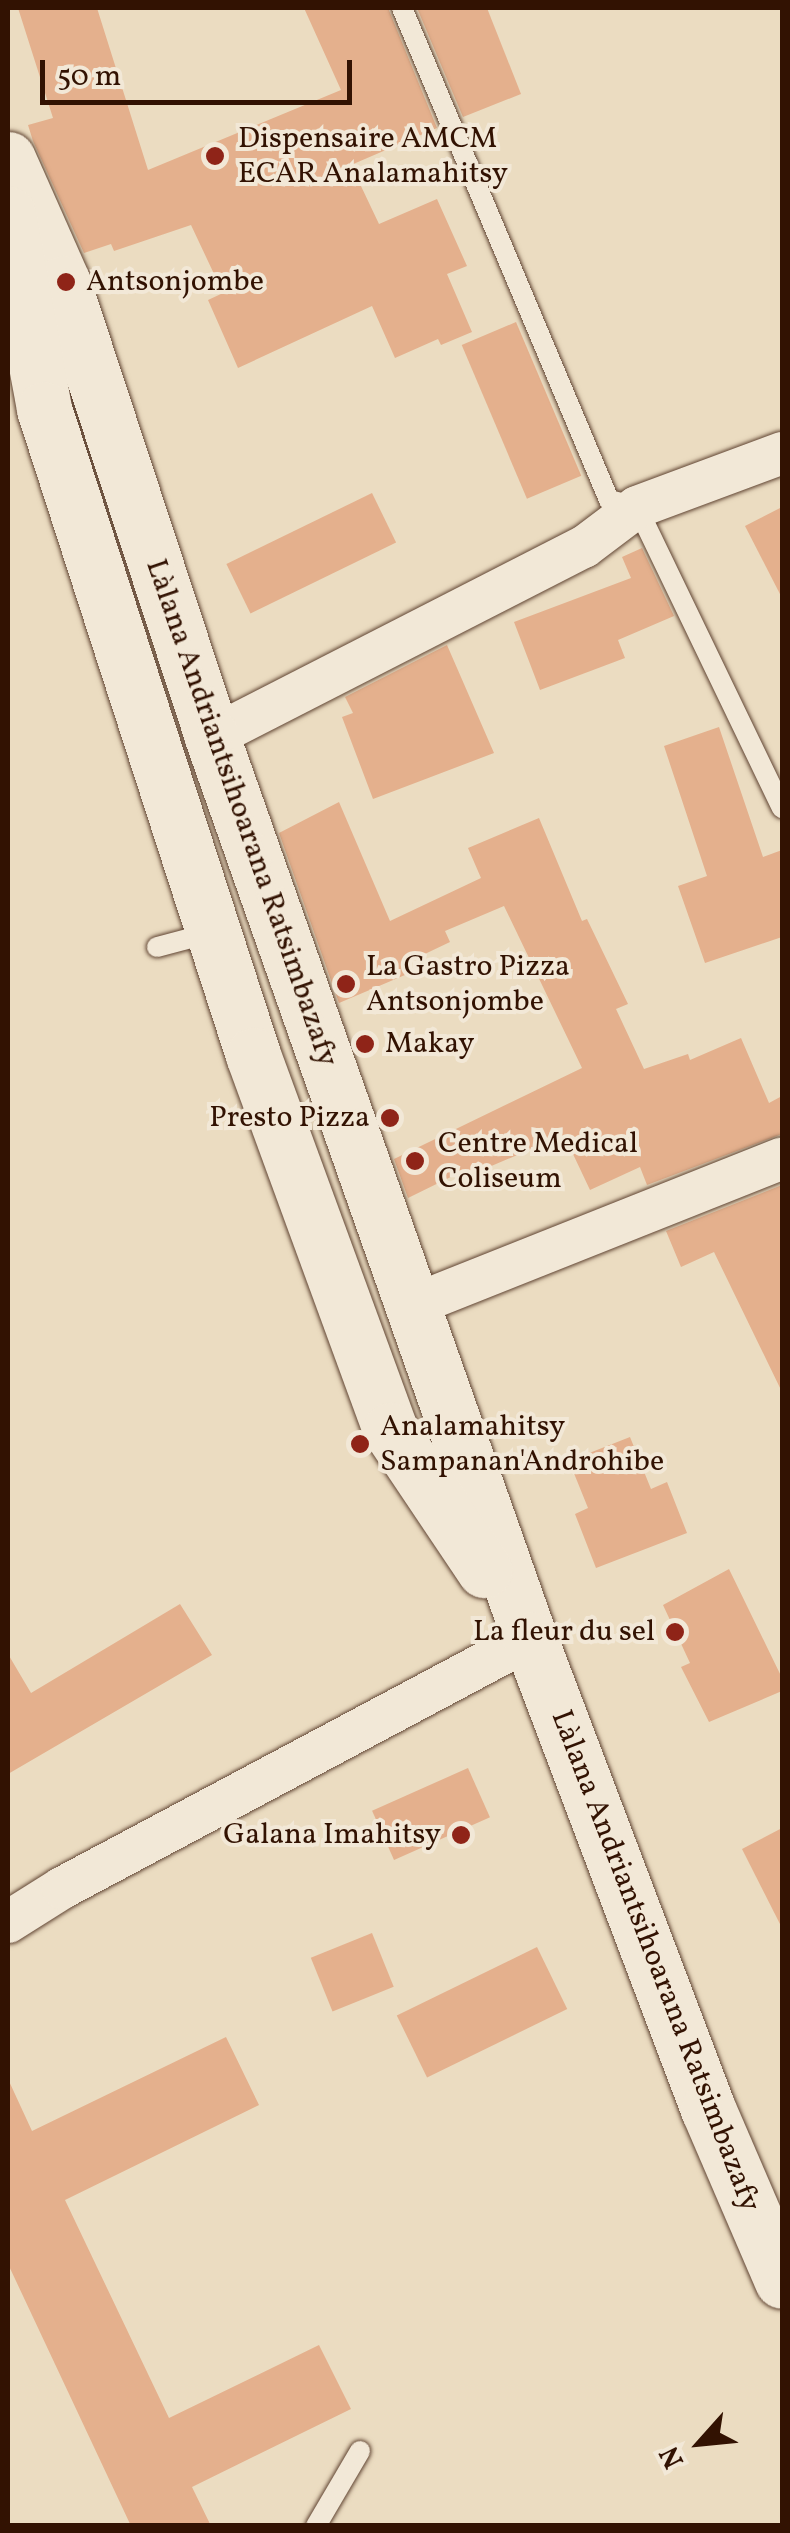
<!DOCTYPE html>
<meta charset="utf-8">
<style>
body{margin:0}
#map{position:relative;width:790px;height:2533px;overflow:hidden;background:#ebdcc1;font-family:Vollkorn,serif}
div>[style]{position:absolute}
.building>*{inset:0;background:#e4b08d;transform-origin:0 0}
.roads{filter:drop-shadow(0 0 2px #604432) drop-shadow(0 0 2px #604432)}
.lane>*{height:20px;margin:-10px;padding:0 10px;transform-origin:10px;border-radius:10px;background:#f2e8d7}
.street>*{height:42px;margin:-21px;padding:0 21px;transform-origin:21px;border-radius:21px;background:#f2e8d7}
.secondary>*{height:55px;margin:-27.5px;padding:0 27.5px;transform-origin:27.5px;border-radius:27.5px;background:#f2e8d7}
.dots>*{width:28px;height:28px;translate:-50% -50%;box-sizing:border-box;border:5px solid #f2e8d7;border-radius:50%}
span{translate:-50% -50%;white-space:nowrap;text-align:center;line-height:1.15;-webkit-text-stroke:8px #f2e8d7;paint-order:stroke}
.poi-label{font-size:30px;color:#321202}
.left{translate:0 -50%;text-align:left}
.right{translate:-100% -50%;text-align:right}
.street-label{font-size:30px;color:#321202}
.frame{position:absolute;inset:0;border:10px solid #321202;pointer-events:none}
.north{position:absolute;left:650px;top:2393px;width:100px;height:100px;-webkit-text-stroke:8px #f2e8d7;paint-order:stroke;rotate:243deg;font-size:28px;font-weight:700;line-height:40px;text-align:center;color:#321202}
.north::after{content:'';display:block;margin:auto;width:35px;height:45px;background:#321202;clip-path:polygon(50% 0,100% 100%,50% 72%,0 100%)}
.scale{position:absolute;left:40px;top:60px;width:312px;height:45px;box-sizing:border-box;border:5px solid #321202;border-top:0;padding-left:12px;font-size:30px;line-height:35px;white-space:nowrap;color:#321202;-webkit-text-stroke:8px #f2e8d7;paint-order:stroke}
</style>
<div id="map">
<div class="building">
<i style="clip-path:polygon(18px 8px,97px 8px,148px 170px,341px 90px,304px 8px,388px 8px,437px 128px,351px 165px,379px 224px,437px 199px,467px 266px,447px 274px,472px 332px,441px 345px,438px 339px,395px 358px,372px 306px,238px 368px,208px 300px,223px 293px,191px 225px,114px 251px,111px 244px,84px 253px,33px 141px,28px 125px,53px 118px)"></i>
<i style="clip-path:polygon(417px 8px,487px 8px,521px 94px,463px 117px)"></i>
<i style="left:516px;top:322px;width:167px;height:59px;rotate:67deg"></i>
<i style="left:372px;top:493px;width:55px;height:162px;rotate:64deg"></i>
<i style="clip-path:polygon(782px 507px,782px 598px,745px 526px)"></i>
<i style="clip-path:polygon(642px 548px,674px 616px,618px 640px,625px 658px,540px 690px,514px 622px,631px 578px,622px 557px)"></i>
<i style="clip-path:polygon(447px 645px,494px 753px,373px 799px,342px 717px,353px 713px,345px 697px)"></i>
<i style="clip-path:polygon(719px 727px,763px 857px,782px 850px,782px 937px,705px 963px,678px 886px,707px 876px,664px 746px)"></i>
<i style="clip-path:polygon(339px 802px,390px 921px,481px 878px,468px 848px,539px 818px,582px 921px,587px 919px,628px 1004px,616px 1009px,644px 1069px,688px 1054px,690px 1060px,741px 1038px,769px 1103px,782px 1096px,782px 1134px,647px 1185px,640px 1167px,590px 1190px,564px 1135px,468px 1176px,465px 1170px,408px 1198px,394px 1159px,582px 1068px,504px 906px,445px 931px,450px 942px,408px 962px,412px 972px,339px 1003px,279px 833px)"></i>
<i style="clip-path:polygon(782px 1185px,782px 1392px,714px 1252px,681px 1267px,666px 1231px)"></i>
<i style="clip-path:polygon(630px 1437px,651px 1489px,667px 1482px,687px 1533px,596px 1568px,575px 1514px,588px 1508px,569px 1461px)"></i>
<i style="clip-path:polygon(729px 1569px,782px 1678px,782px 1691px,709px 1722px,681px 1667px,690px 1663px,663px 1605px)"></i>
<i style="clip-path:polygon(180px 1604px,212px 1655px,8px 1774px,8px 1654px,31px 1693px)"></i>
<i style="left:468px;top:1768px;width:54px;height:105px;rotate:66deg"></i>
<i style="clip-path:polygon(782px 1828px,782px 1928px,742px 1849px)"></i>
<i style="left:372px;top:1933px;width:58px;height:66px;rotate:68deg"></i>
<i style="left:537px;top:1947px;width:69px;height:156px;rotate:64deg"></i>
<i style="clip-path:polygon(226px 2037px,259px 2105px,65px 2200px,169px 2418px,319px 2345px,351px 2409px,192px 2487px,211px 2526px,131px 2526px,8px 2264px,8px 2079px,32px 2131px)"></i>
</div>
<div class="roads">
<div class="lane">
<i style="left:402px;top:8px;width:534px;rotate:67.18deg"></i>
<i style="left:609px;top:500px;width:29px;rotate:14deg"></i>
<i style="left:637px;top:507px;width:334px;rotate:64.3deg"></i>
<i style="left:157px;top:947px;width:55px;rotate:-14.8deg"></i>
<i style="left:316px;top:2526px;width:87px;rotate:-59.6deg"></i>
</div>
<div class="street">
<i style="left:212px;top:737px;width:418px;rotate:-27.1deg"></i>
<i style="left:584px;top:547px;width:66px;rotate:-37deg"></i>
<i style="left:637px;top:507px;width:155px;rotate:-20.4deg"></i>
<i style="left:411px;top:1306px;width:399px;rotate:-21.7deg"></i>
<i style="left:8px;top:1922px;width:64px;rotate:-32.2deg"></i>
<i style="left:62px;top:1888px;width:530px;rotate:-28.02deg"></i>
</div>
<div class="secondary">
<i style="left:8px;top:159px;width:136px;rotate:66.1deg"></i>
<i style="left:63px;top:283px;width:478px;rotate:71.8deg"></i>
<i style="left:212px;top:737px;width:956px;rotate:70.58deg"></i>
<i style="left:530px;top:1639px;width:503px;rotate:69.26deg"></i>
<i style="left:708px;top:2109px;width:187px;rotate:66.7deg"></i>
<i style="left:8px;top:214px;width:198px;rotate:79.5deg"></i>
<i style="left:44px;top:409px;width:679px;rotate:72.07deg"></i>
<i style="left:253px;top:1055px;width:399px;rotate:69.9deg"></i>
<i style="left:390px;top:1430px;width:169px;rotate:56.1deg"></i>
</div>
</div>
<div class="dots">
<i style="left:215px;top:156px;background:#8f2418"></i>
<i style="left:66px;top:282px;background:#8f2418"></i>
<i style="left:346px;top:984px;background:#8f2418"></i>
<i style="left:365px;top:1044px;background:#8f2418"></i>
<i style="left:390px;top:1118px;background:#8f2418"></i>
<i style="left:415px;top:1161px;background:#8f2418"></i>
<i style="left:360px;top:1444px;background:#8f2418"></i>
<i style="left:675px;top:1632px;background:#8f2418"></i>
<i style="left:461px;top:1835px;background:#8f2418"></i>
</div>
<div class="poi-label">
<span class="left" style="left:238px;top:156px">Dispensaire AMCM<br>ECAR Analamahitsy</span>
<span class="left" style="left:86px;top:282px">Antsonjombe</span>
<span class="left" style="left:366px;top:984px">La Gastro Pizza<br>Antsonjombe</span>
<span class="left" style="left:385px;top:1044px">Makay</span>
<span class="right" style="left:370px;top:1118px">Presto Pizza</span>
<span class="left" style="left:438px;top:1161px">Centre Medical<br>Coliseum</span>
<span class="left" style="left:380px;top:1444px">Analamahitsy<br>Sampanan'Androhibe</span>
<span class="right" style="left:655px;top:1632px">La fleur du sel</span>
<span class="right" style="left:441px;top:1835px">Galana Imahitsy</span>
</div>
<div class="street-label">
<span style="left:241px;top:813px;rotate:71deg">Làlana Andriantsihoarana Ratsimbazafy</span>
<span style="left:655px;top:1961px;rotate:69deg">Làlana Andriantsihoarana Ratsimbazafy</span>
</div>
<div class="frame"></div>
<div class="north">N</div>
<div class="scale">50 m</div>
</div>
